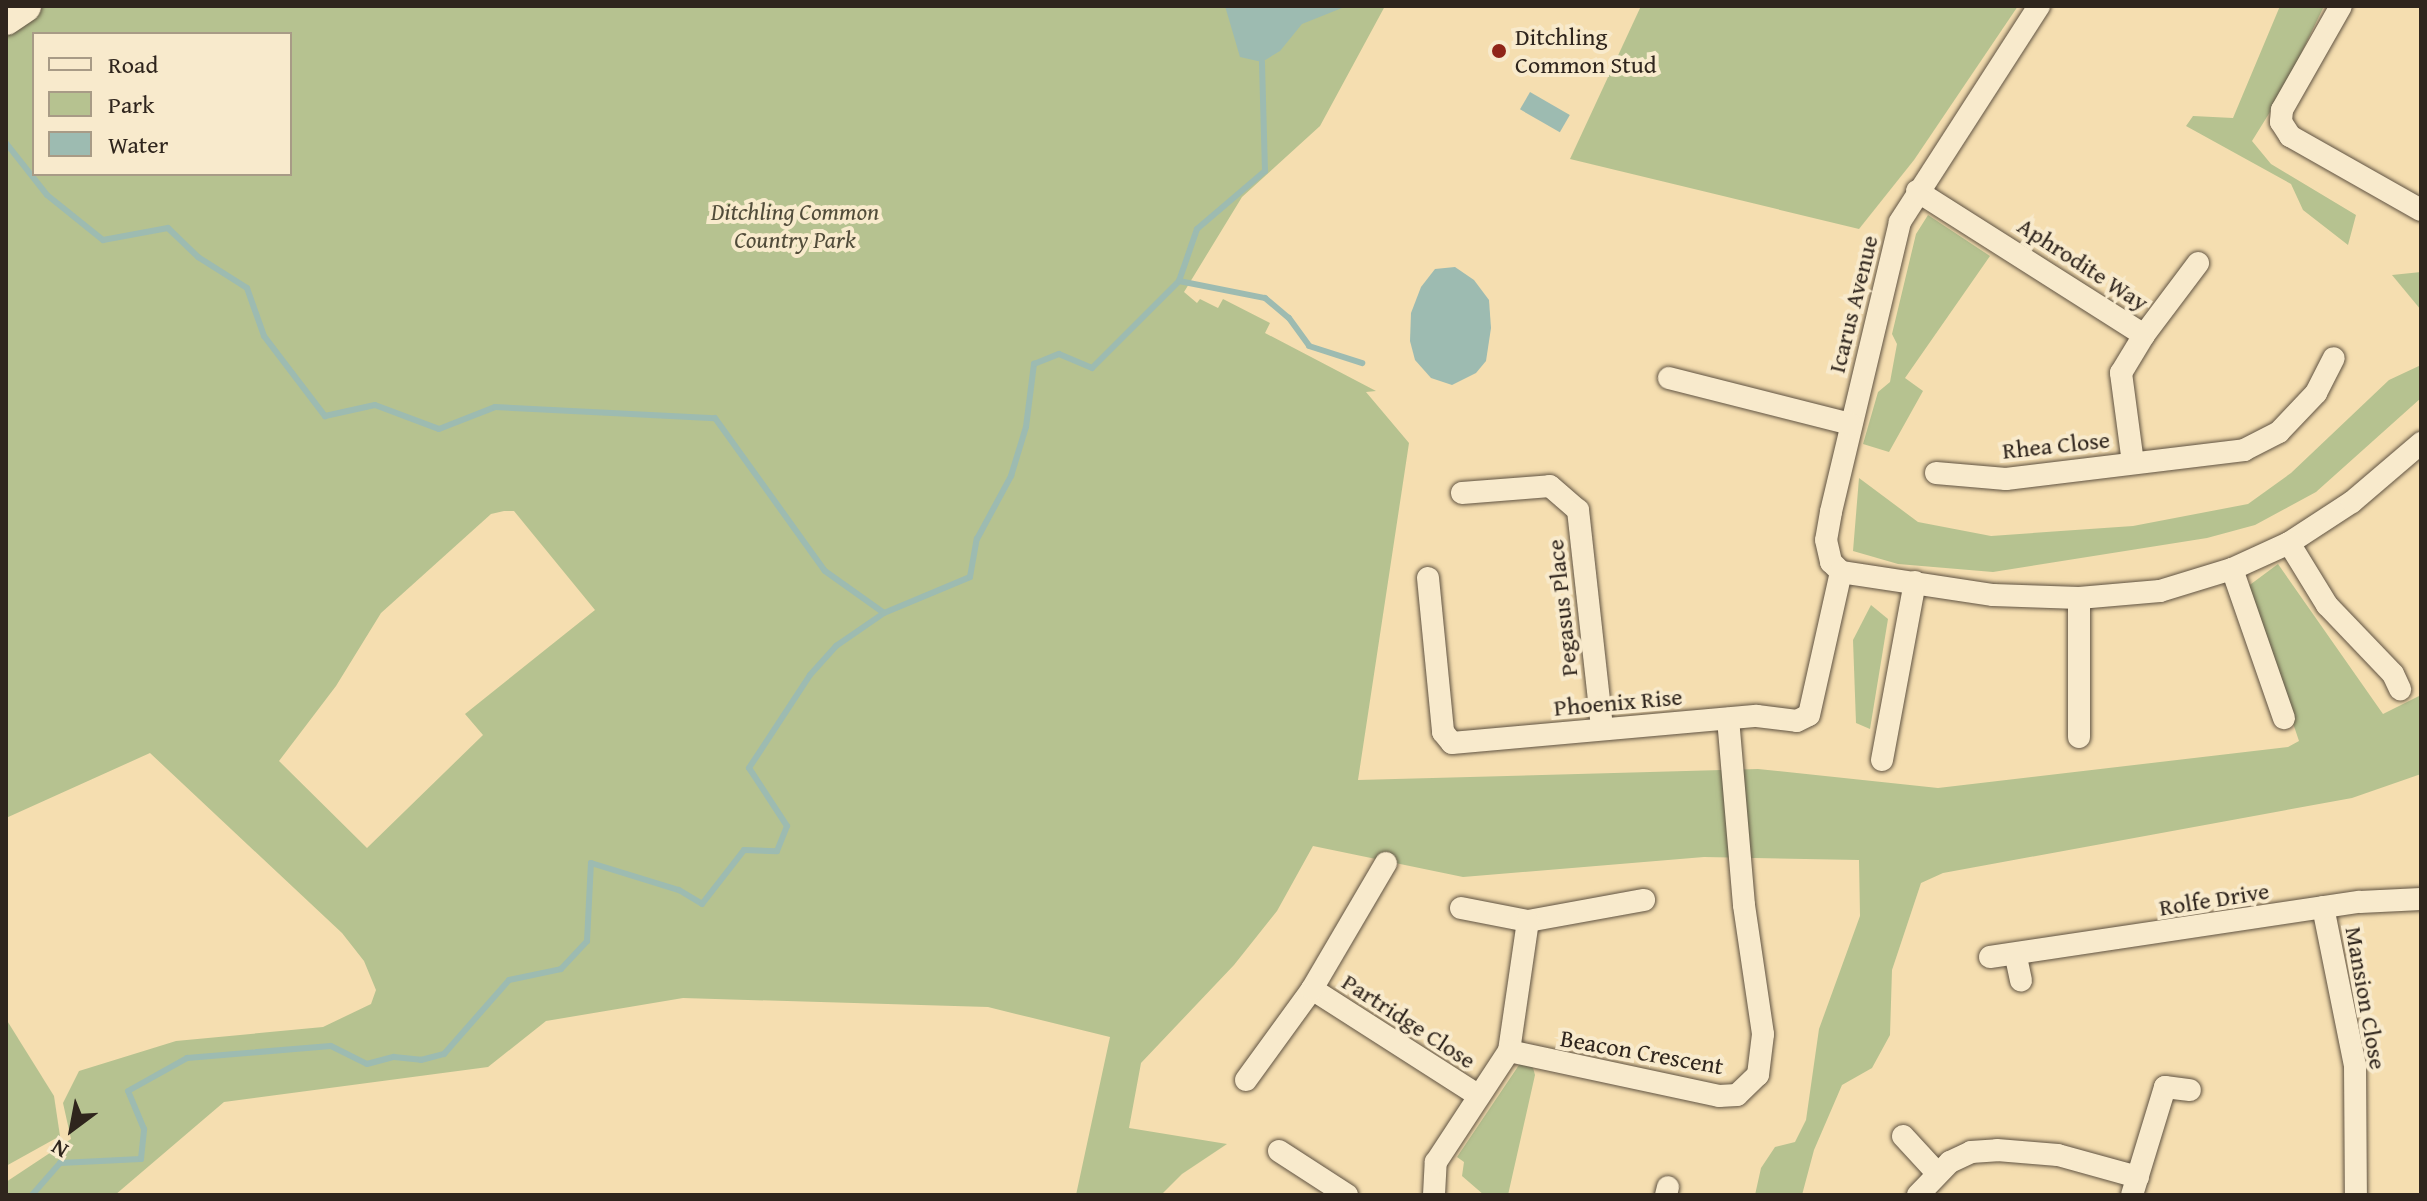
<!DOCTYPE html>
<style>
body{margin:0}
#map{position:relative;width:2427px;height:1201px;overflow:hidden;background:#f5deb0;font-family:"Gentium Book Plus",serif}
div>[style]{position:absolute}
.green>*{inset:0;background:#b6c290}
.water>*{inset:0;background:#9dbbb1;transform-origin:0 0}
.stream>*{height:6px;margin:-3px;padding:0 3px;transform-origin:3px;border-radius:3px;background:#9dbbb1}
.roads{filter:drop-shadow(0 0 2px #605342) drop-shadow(0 0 2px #605342)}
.minor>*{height:22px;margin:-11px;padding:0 11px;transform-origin:11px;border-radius:11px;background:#f8eacc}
.secondary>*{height:32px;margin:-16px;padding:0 16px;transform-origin:16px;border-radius:16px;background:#f8eacc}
.dots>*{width:22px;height:22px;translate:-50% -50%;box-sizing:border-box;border:4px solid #f8eacc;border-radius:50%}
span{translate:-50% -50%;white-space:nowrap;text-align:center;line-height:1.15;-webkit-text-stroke:8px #f8eacc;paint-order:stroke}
.poi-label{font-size:24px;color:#2f251d}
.left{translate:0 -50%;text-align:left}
.park-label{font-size:24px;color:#514c3a;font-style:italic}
.street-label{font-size:24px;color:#2f251d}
.frame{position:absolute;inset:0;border:8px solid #2f251d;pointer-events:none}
.legend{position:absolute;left:32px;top:32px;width:260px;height:144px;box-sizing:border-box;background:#f8eacc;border:2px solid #a89b86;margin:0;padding:10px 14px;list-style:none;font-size:24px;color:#2f251d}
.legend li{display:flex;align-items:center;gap:16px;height:40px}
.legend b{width:40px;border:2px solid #a89b86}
.north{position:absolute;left:32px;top:1089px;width:80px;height:80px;-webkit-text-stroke:6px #f8eacc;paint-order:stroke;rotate:212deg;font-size:22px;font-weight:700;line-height:32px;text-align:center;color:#2f251d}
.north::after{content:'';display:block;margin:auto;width:28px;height:36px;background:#2f251d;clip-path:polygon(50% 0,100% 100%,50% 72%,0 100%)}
</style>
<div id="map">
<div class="green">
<i style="clip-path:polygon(evenodd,6px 6px,1385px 6px,1320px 126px,1242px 197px,1184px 292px,1197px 303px,1200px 299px,1218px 308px,1223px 299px,1270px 323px,1265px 333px,1376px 391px,1366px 392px,1409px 443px,1358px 780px,1758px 769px,1938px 788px,2288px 747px,2299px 741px,2247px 587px,2278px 564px,2383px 714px,2421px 695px,2421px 774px,2352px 798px,1943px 873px,1921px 883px,1892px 970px,1890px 1035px,1872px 1068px,1842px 1085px,1814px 1150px,1802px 1195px,1755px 1195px,1761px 1168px,1775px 1147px,1795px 1142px,1806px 1120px,1819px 1029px,1860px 916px,1859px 860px,1704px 857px,1463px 877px,1313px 846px,1277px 911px,1234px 965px,1141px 1063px,1129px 1128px,1227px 1144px,1182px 1174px,1161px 1195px,1076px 1195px,1110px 1037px,988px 1007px,683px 998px,546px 1021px,488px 1067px,224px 1102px,115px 1195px,6px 1195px,6px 1182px,71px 1139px,63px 1103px,79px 1071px,176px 1041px,323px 1027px,371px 1004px,376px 990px,364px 961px,342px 933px,150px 753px,6px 818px,6px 6px,34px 34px,290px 34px,290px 174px,34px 174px,34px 34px,6px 6px,504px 511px,514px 511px,595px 610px,465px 714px,483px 735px,367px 848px,279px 761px,336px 686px,381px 613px,491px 514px,504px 511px)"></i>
<i style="clip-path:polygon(1641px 6px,2018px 6px,1914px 160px,1859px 229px,1570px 159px)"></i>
<i style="clip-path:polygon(2280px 6px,2324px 6px,2283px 91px,2252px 141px,2271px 164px,2356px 215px,2348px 245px,2303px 210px,2291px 184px,2186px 126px,2193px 116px,2233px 118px)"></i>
<i style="clip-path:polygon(1928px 215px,1990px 256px,1905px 378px,1923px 391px,1889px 452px,1863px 444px,1878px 392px,1890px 382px,1897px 344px,1892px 334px,1916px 234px)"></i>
<i style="clip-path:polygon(2421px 272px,2421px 310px,2392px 275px)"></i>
<i style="clip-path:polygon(2421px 365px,2421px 398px,2316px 492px,2255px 525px,2207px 538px,1993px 572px,1898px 564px,1853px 551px,1859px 478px,1918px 522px,1991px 536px,2133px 526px,2248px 504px,2291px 473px,2389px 380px)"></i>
<i style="clip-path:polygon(1871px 605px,1888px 619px,1870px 729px,1856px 723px,1853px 640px)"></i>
<i style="clip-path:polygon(6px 1019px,54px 1096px,60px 1136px,6px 1166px)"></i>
<i style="clip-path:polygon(1521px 1062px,1532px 1064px,1535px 1075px,1508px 1195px,1484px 1195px,1462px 1176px,1464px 1162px,1457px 1157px)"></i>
</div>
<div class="water">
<i style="clip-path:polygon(1225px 6px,1347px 6px,1302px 24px,1280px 51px,1262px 62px,1240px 57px)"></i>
<i style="left:1530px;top:92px;width:46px;height:20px;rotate:30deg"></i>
<i style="clip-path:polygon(1455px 267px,1474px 280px,1489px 300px,1491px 328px,1486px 361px,1476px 373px,1452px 385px,1431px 378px,1415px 360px,1410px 341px,1411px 313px,1421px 287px,1435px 269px)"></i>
</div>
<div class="stream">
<i style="left:6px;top:143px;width:66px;rotate:51.7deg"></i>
<i style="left:47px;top:195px;width:72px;rotate:38.8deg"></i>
<i style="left:103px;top:240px;width:66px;rotate:-10.5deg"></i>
<i style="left:168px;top:228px;width:42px;rotate:44deg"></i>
<i style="left:198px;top:257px;width:58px;rotate:32.3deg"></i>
<i style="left:247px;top:288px;width:51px;rotate:70.5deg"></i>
<i style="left:264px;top:336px;width:101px;rotate:52.7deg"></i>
<i style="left:325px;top:416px;width:51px;rotate:-12.4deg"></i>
<i style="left:375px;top:405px;width:68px;rotate:20.6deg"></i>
<i style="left:439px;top:429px;width:60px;rotate:-21.4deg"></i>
<i style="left:495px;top:407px;width:220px;rotate:2.9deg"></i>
<i style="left:715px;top:418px;width:188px;rotate:54.3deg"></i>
<i style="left:825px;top:571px;width:72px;rotate:35.4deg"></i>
<i style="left:1179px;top:281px;width:88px;rotate:11.2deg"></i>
<i style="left:1265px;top:298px;width:31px;rotate:40deg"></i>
<i style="left:1289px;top:318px;width:34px;rotate:54deg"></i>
<i style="left:1309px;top:346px;width:56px;rotate:17.8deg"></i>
<i style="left:32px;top:1195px;width:43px;rotate:-48.8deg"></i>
<i style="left:60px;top:1163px;width:81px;rotate:-2.8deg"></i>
<i style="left:141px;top:1159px;width:30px;rotate:-84deg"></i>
<i style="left:144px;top:1129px;width:41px;rotate:-112.8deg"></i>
<i style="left:128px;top:1091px;width:68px;rotate:-29.2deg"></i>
<i style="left:187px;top:1058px;width:144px;rotate:-4.8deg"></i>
<i style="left:331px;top:1046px;width:40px;rotate:26.6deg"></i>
<i style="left:367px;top:1064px;width:28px;rotate:-15deg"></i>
<i style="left:394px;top:1057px;width:27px;rotate:6deg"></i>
<i style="left:421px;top:1060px;width:24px;rotate:-15deg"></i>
<i style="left:444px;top:1054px;width:98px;rotate:-48.7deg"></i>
<i style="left:509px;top:980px;width:53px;rotate:-11.9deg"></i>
<i style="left:561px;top:969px;width:38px;rotate:-47deg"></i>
<i style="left:587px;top:941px;width:78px;rotate:-87.1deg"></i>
<i style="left:591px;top:863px;width:92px;rotate:17.1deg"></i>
<i style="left:679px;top:890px;width:27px;rotate:31deg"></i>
<i style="left:702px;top:904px;width:68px;rotate:-52.1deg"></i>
<i style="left:744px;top:850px;width:33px;rotate:2deg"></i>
<i style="left:777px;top:851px;width:27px;rotate:-68deg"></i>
<i style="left:787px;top:826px;width:69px;rotate:-123.2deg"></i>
<i style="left:749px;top:768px;width:111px;rotate:-56.7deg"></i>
<i style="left:810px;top:675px;width:39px;rotate:-48deg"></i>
<i style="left:836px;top:646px;width:58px;rotate:-34.5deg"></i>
<i style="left:884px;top:613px;width:93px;rotate:-22.7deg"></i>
<i style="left:970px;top:577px;width:39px;rotate:-80deg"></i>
<i style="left:977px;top:539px;width:72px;rotate:-61.6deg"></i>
<i style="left:1011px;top:476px;width:51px;rotate:-73deg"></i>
<i style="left:1026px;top:427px;width:64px;rotate:-82.8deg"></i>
<i style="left:1034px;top:364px;width:27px;rotate:-22deg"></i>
<i style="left:1059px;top:354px;width:36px;rotate:23deg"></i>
<i style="left:1092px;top:368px;width:123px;rotate:-45deg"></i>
<i style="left:1179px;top:281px;width:55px;rotate:-70.9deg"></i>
<i style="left:1197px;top:229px;width:89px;rotate:-40.5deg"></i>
<i style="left:1265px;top:171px;width:109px;rotate:-91.6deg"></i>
</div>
<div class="roads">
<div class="minor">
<i style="left:2039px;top:6px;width:257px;rotate:122.8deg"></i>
<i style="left:1900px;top:222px;width:298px;rotate:103.4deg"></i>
<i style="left:1831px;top:512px;width:28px;rotate:100deg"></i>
<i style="left:1826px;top:540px;width:23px;rotate:77deg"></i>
<i style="left:1831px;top:562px;width:14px;rotate:45deg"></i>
<i style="left:1841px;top:572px;width:154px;rotate:8.6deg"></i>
<i style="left:1993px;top:595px;width:86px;rotate:2deg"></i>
<i style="left:2079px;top:598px;width:81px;rotate:-4.9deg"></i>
<i style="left:2160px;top:591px;width:75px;rotate:-17deg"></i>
<i style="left:2232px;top:569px;width:63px;rotate:-24.5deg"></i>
<i style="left:2289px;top:543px;width:75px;rotate:-33.1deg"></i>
<i style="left:2352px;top:502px;width:91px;rotate:-40.5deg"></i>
<i style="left:2341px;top:6px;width:120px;rotate:119.6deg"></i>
<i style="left:2282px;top:110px;width:12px;rotate:95deg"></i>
<i style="left:2281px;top:122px;width:17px;rotate:57deg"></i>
<i style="left:2290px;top:136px;width:150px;rotate:29.5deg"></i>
<i style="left:1917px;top:191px;width:269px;rotate:32.4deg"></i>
<i style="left:2144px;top:335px;width:90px;rotate:-53.1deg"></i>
<i style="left:1669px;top:378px;width:188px;rotate:14.2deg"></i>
<i style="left:2133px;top:463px;width:91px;rotate:-97.6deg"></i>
<i style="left:2121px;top:373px;width:44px;rotate:-58.8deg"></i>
<i style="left:1936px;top:473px;width:70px;rotate:4.9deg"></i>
<i style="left:2006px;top:479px;width:240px;rotate:-6.9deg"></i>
<i style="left:2244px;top:450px;width:39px;rotate:-27deg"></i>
<i style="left:2279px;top:432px;width:54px;rotate:-46.5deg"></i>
<i style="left:2316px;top:393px;width:39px;rotate:-63deg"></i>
<i style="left:1462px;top:493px;width:88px;rotate:-4.5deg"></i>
<i style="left:1550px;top:486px;width:37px;rotate:41deg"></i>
<i style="left:1578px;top:510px;width:220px;rotate:83.7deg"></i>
<i style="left:2289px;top:543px;width:73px;rotate:58.5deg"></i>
<i style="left:2327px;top:605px;width:95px;rotate:46.3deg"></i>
<i style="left:2393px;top:674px;width:17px;rotate:65deg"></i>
<i style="left:2232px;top:569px;width:158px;rotate:70.8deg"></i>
<i style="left:1428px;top:578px;width:155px;rotate:84.4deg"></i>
<i style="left:1443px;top:732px;width:14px;rotate:51deg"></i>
<i style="left:1452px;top:743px;width:306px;rotate:-5.1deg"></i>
<i style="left:1757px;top:716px;width:40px;rotate:7.1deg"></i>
<i style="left:1797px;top:721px;width:13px;rotate:-27deg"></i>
<i style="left:1809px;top:715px;width:147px;rotate:-77.4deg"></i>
<i style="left:2079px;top:598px;width:139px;rotate:90deg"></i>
<i style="left:1882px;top:760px;width:181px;rotate:-79.5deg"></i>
<i style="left:2323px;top:907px;width:161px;rotate:78.6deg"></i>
<i style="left:2355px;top:1065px;width:130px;rotate:89.6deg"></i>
<i style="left:1461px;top:908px;width:68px;rotate:11deg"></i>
<i style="left:1528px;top:921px;width:118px;rotate:-10.3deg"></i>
<i style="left:1990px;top:957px;width:374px;rotate:-8.5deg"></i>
<i style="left:2360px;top:902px;width:61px;rotate:-2.8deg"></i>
<i style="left:2016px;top:957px;width:24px;rotate:78deg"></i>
<i style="left:1312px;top:989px;width:198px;rotate:32.6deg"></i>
<i style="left:1509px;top:1051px;width:131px;rotate:-81.7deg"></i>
<i style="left:1246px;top:1080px;width:112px;rotate:-54deg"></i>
<i style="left:1312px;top:989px;width:146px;rotate:-59.6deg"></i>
<i style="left:1903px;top:1136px;width:50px;rotate:47.4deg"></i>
<i style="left:1279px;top:1151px;width:81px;rotate:32.9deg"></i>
<i style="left:1434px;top:1195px;width:33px;rotate:-87deg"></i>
<i style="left:1436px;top:1162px;width:133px;rotate:-56.7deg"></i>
<i style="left:1509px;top:1051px;width:215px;rotate:12.1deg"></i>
<i style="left:1719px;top:1096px;width:18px;rotate:-3deg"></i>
<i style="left:1737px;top:1095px;width:29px;rotate:-44deg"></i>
<i style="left:1758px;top:1075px;width:41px;rotate:-83deg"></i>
<i style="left:1763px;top:1034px;width:130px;rotate:-98.4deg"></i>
<i style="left:1744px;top:905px;width:187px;rotate:-94.9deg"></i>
<i style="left:1666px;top:1195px;width:8px;rotate:-76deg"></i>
<i style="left:1918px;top:1195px;width:46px;rotate:-45.9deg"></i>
<i style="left:1950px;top:1162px;width:23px;rotate:-25deg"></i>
<i style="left:1971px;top:1152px;width:26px;rotate:-4deg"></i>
<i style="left:1997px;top:1150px;width:61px;rotate:4.7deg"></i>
<i style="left:2058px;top:1155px;width:83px;rotate:15.4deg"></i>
<i style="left:2132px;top:1195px;width:113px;rotate:-73deg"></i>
<i style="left:2165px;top:1087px;width:25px;rotate:7deg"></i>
</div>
<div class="secondary">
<i style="left:6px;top:19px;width:23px;rotate:-34deg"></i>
</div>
</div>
<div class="dots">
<i style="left:1499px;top:51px;background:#8f2418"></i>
</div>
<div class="poi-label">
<span class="left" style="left:1515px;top:51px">Ditchling<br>Common Stud</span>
</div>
<div class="park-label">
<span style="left:795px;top:226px">Ditchling Common<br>Country Park</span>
</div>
<div class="street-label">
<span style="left:2083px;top:264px;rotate:33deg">Aphrodite Way</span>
<span style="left:1853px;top:304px;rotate:-76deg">Icarus Avenue</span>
<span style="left:2056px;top:445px;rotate:-6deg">Rhea Close</span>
<span style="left:1562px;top:608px;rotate:-96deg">Pegasus Place</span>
<span style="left:1618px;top:702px;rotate:-5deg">Phoenix Rise</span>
<span style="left:2214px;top:899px;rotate:-9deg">Rolfe Drive</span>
<span style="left:2366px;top:998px;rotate:80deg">Mansion Close</span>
<span style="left:1409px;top:1021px;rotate:33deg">Partridge Close</span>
<span style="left:1642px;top:1052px;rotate:10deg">Beacon Crescent</span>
</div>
<div class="frame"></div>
<ul class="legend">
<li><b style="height:10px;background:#f8eacc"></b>Road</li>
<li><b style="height:22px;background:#b6c290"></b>Park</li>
<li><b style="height:22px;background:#9dbbb1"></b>Water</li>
</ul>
<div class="north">N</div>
</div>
